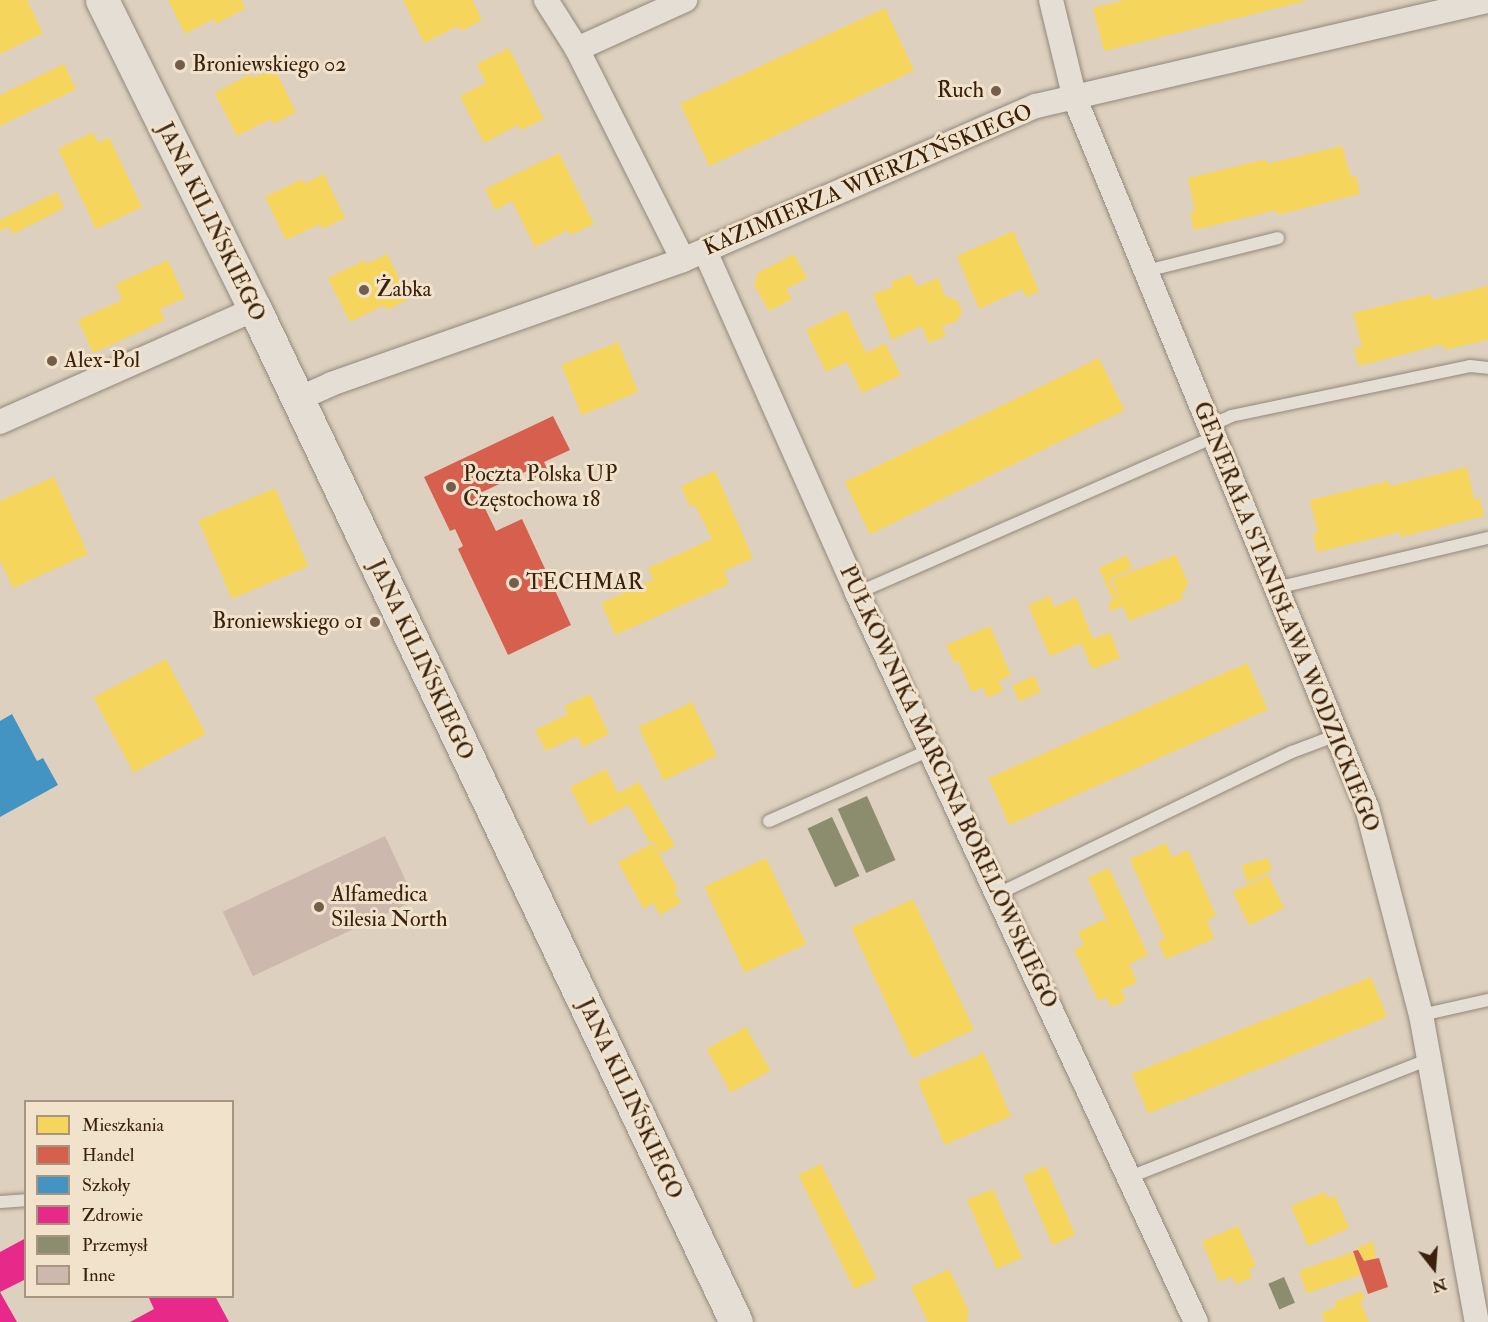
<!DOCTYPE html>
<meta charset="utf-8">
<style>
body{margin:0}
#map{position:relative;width:1488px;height:1322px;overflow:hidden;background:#ddd0be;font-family:"IM FELL Double Pica",serif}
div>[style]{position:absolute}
.homes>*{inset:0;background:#f6d55c;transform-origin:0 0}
.shops>*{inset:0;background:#d6604d}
.schools>*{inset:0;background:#4393c3}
.health>*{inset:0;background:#e7298a}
.industry>*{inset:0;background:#8c8c6e;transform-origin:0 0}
.building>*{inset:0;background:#ccb8ac;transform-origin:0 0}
.roads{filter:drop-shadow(0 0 2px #93887b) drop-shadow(0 0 2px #93887b)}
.lane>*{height:12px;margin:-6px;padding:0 6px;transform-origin:6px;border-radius:6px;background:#e4ded4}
.street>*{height:24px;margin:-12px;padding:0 12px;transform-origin:12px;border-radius:12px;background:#e4ded4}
.secondary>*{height:33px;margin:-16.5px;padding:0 16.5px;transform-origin:16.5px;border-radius:16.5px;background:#e4ded4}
.dots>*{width:16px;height:16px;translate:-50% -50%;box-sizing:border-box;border:3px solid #f1e2cc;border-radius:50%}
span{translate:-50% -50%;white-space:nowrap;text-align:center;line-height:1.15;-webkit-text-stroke:6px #f1e2cc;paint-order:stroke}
.poi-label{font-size:22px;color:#39210d}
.left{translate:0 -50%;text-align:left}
.right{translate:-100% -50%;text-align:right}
.street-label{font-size:22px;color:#39210d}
.legend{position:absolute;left:24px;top:1100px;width:210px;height:198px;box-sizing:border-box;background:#f1e2cc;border:2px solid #a79580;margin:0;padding:8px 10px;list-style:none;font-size:18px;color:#39210d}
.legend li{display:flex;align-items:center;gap:12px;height:30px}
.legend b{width:30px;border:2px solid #a79580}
.north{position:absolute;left:1404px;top:1238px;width:60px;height:60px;-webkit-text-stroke:4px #f1e2cc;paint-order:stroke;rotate:163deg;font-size:16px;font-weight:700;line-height:24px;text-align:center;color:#39210d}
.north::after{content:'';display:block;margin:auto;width:21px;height:27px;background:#39210d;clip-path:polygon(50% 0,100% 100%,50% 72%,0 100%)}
</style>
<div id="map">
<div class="homes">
<i style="clip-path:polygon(0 0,27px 0,43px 33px,0 54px)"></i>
<i style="clip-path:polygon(168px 0,241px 0,246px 8px,216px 24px,213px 19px,185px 34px)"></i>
<i style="clip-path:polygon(403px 0,472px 0,482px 20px,461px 31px,458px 26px,424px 43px)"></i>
<i style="clip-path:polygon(1125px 0,1305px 0,1305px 1px,1104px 51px,1093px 8px)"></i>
<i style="left:885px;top:8px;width:69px;height:226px;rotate:65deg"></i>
<i style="clip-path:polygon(509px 48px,544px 119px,521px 130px,518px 125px,484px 143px,460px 96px,486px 83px,477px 64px)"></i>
<i style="clip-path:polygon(64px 64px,76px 89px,0 126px,0 95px)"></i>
<i style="clip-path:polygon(274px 68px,296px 112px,273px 124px,271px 119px,237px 136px,215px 93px,250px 74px,253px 78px)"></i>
<i style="clip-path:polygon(93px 132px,98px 143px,109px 137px,142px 207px,96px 229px,58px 149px)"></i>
<i style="clip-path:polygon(1342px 146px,1351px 177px,1356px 176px,1360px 194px,1277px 215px,1276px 210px,1194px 230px,1190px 212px,1195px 211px,1188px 178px,1266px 159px,1266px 164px)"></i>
<i style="clip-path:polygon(559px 153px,594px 224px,571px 235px,568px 230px,535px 247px,512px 201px,495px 210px,485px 189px)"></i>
<i style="clip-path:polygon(324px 174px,345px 218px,322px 229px,320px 224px,286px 240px,265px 197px,302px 179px,304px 184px)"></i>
<i style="clip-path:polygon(57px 192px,64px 208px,13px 234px,9px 227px,0 231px,0 220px)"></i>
<i style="clip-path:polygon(1013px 231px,1039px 291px,1026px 297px,1022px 289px,979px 309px,957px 256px)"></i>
<i style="clip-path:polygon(387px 254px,409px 299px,387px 310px,384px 305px,350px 322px,328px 278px,365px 260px,367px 264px)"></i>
<i style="clip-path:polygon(794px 254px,807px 278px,786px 289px,792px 299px,769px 311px,754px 284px,758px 273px)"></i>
<i style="clip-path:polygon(168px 260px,185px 298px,160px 309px,165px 320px,93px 353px,78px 320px,122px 300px,116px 284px)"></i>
<i style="clip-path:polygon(911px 274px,916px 287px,938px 278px,945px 296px,957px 300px,962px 311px,957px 321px,942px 327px,946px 336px,929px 343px,921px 326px,892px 340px,873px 294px,893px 287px,891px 282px)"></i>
<i style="clip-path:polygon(1488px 286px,1488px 340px,1444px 350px,1443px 344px,1359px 366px,1354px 349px,1362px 346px,1353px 313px,1430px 294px,1432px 300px)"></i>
<i style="clip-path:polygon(846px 310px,866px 353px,885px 343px,901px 375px,862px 393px,847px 362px,826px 372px,806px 330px)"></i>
<i style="left:618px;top:342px;width:54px;height:61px;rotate:68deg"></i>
<i style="left:1099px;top:358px;width:58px;height:283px;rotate:64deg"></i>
<i style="clip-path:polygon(1467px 467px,1474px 499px,1480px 498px,1484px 516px,1401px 537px,1400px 532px,1317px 552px,1313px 534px,1318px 532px,1310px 500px,1388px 481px,1390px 486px)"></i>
<i style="clip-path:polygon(715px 471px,753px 558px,724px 571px,729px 584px,615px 635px,601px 603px,653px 580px,648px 568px,712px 539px,695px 505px,690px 507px,681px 486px)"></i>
<i style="clip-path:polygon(54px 477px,88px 554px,13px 588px,0 560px,0 501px)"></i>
<i style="left:275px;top:488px;width:85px;height:83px;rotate:67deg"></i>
<i style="clip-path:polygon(1127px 555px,1132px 569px,1109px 579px,1118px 598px,1113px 600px,1099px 568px)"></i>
<i style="clip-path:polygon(1176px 555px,1189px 585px,1184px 587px,1186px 591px,1181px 594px,1183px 599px,1129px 621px,1123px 606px,1111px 611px,1108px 603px,1119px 598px,1112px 579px)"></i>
<i style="clip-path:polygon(1050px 596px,1054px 607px,1076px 597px,1093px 639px,1110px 632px,1120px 658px,1092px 669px,1081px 643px,1050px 656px,1028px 605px)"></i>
<i style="clip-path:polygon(990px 626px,1011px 675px,999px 681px,1003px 691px,987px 698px,983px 687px,972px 692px,958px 661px,954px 662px,946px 645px)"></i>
<i style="left:166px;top:659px;width:85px;height:82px;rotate:62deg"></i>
<i style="left:1247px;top:663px;width:51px;height:283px;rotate:66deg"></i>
<i style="left:1034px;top:676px;width:17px;height:24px;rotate:66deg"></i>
<i style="clip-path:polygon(590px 694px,609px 734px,583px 747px,577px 736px,546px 751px,535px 730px,568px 714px,564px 706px)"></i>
<i style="left:692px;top:702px;width:59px;height:59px;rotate:65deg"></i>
<i style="clip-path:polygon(606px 769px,618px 793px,639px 782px,675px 846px,660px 854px,653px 841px,650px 843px,631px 808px,623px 804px,625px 807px,589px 825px,570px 787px)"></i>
<i style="clip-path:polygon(653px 843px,678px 889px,674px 892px,681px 903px,660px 915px,653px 903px,644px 909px,618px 862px)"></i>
<i style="clip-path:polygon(1166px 843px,1172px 857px,1188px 850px,1216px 916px,1207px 920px,1214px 939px,1166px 959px,1158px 942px,1165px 939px,1130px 859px)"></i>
<i style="left:766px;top:858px;width:95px;height:68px;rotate:65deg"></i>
<i style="clip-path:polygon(1268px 858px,1272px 870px,1247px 883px,1242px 865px)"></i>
<i style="clip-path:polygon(1109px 868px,1148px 955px,1129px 964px,1137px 982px,1121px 990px,1126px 1000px,1111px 1007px,1106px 997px,1098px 1001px,1074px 950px,1084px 945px,1078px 932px,1105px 919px,1112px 932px,1088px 877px)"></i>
<i style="left:1268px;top:875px;width:37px;height:39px;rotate:64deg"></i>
<i style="left:913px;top:899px;width:144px;height:68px;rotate:65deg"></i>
<i style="left:1371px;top:977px;width:43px;height:258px;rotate:68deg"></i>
<i style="left:746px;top:1027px;width:50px;height:45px;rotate:61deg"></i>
<i style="left:984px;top:1053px;width:69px;height:72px;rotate:67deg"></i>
<i style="left:821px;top:1164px;width:127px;height:25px;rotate:64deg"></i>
<i style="left:1046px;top:1166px;width:75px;height:25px;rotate:67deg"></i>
<i style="left:993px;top:1189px;width:75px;height:28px;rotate:67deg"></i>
<i style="clip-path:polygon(1325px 1192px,1328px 1198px,1335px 1196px,1349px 1228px,1308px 1246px,1291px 1206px)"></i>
<i style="clip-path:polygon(1238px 1226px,1256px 1266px,1249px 1269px,1252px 1278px,1236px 1284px,1232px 1276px,1219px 1282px,1202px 1241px)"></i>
<i style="clip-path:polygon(1373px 1241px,1376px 1258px,1364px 1261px,1357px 1248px)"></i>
<i style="left:1353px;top:1252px;width:24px;height:57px;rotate:71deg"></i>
<i style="clip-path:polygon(949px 1269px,968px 1309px,967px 1322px,928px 1322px,911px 1287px)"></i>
<i style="clip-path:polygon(1361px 1291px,1365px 1300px,1360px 1302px,1369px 1322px,1325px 1322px,1321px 1313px,1336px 1307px,1334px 1302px)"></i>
</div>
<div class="shops">
<i style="clip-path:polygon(553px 416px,570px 450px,544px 462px,548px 471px,534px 478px,529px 470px,478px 494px,496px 531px,522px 519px,571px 625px,508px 655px,458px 549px,463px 546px,455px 529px,450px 531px,424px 477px)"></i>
<i style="clip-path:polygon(1358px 1250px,1364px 1261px,1379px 1258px,1388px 1287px,1368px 1294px,1353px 1251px)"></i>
</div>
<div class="schools">
<i style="clip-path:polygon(12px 714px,37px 761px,43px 758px,58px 785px,0 817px,0 721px)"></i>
</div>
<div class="health">
<i style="clip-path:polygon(26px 1238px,26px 1279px,0 1292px,17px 1322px,0 1322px,0 1252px)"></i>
<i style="clip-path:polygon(148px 1296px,215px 1296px,229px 1322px,130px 1322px,154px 1309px)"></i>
</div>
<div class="industry">
<i style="left:867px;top:796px;width:70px;height:32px;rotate:66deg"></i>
<i style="left:832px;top:817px;width:65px;height:27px;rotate:65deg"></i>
<i style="left:1284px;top:1277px;width:28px;height:17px;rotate:67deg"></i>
</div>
<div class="building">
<i style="left:385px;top:836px;width:71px;height:179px;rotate:65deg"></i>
</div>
<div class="roads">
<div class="lane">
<i style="left:1146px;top:271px;width:136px;rotate:-14deg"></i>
<i style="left:1210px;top:426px;width:23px;rotate:-25deg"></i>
<i style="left:1231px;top:416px;width:244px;rotate:-11.8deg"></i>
<i style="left:1470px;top:366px;width:18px;rotate:6deg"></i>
<i style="left:1276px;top:588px;width:218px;rotate:-13.3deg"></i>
<i style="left:857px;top:593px;width:390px;rotate:-23.6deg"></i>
<i style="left:769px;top:821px;width:176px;rotate:-23.8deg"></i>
<i style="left:998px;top:894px;width:326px;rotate:-25.8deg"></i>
<i style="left:1292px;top:752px;width:48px;rotate:-20.7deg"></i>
<i style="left:1421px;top:1015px;width:69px;rotate:-12.6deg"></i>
<i style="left:1130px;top:1177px;width:322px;rotate:-21.5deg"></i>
<i style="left:0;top:1202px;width:26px;rotate:-4deg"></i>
</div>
<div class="street">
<i style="left:546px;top:0;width:58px;rotate:57.7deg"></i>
<i style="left:577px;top:49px;width:236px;rotate:63.3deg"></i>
<i style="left:1051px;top:0;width:102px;rotate:76.4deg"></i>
<i style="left:1075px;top:99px;width:767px;rotate:67.62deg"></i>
<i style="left:1367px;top:808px;width:214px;rotate:75.4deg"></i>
<i style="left:1421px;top:1015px;width:312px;rotate:79.7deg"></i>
<i style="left:577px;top:49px;width:119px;rotate:-24.4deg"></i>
<i style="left:705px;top:251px;width:374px;rotate:66deg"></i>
<i style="left:857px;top:593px;width:804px;rotate:65.06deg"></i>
<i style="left:298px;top:399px;width:36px;rotate:-24deg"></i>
<i style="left:331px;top:384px;width:373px;rotate:-19.4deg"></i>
<i style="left:683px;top:260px;width:385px;rotate:-23.6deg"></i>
<i style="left:1036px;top:106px;width:464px;rotate:-13.1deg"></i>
<i style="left:0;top:422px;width:279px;rotate:-23.9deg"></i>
</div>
<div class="secondary">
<i style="left:102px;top:0;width:345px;rotate:63.7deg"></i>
<i style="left:255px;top:309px;width:1121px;rotate:64.6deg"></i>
</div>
</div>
<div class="dots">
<i style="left:180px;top:65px;background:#725e4b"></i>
<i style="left:996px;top:91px;background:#725e4b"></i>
<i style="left:364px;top:290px;background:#725e4b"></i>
<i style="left:52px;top:361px;background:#725e4b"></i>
<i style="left:451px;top:487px;background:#725e4b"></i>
<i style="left:514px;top:583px;background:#725e4b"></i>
<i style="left:375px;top:622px;background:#725e4b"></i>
<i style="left:319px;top:907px;background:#725e4b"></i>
</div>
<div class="poi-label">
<span class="left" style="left:192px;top:65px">Broniewskiego 02</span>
<span class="right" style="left:984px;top:91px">Ruch</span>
<span class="left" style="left:376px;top:290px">Żabka</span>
<span class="left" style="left:64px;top:361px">Alex-Pol</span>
<span class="left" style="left:463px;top:487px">Poczta Polska UP<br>Częstochowa 18</span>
<span class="left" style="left:526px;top:583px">TECHMAR</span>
<span class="right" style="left:363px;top:622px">Broniewskiego 01</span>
<span class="left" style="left:331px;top:907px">Alfamedica<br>Silesia North</span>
</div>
<div class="street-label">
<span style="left:868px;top:180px;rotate:-23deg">KAZIMIERZA WIERZYŃSKIEGO</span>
<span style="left:211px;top:222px;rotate:64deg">JANA KILIŃSKIEGO</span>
<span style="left:1286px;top:617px;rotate:68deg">GENERAŁA STANISŁAWA WODZICKIEGO</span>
<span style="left:421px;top:660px;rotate:65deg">JANA KILIŃSKIEGO</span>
<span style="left:948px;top:787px;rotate:65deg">PUŁKOWNIKA MARCINA BORELOWSKIEGO</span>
<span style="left:630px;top:1099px;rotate:65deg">JANA KILIŃSKIEGO</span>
</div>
<ul class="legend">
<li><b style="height:16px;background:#f6d55c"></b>Mieszkania</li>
<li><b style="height:16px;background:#d6604d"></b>Handel</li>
<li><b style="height:16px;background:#4393c3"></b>Szkoły</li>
<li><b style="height:16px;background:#e7298a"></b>Zdrowie</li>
<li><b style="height:16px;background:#8c8c6e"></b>Przemysł</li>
<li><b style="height:16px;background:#ccb8ac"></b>Inne</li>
</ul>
<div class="north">N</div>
</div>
